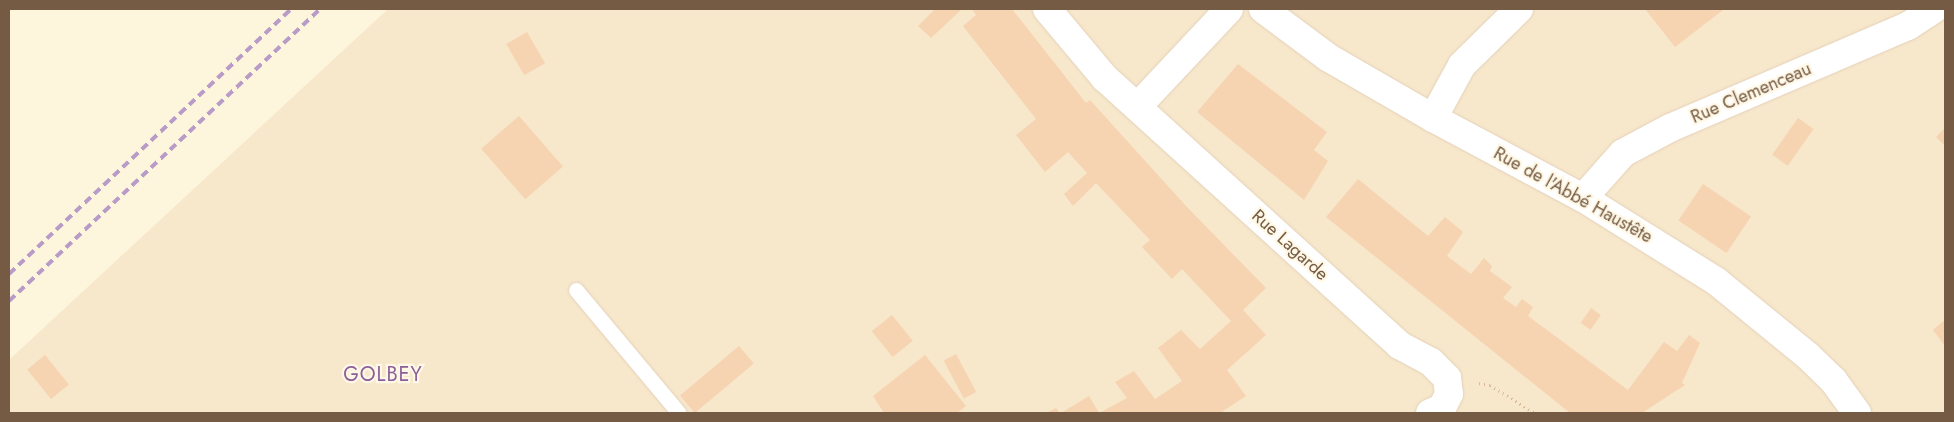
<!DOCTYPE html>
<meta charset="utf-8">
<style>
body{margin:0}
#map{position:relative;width:1954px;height:422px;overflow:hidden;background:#fef5dd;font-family:Jost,sans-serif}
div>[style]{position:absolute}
.residential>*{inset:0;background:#f7e7cb}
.building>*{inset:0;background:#f6d4b2;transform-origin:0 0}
.path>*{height:3px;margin-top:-1.5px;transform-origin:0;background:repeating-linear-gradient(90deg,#dbb896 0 1px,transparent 0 5px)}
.roads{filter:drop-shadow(0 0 1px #e3d1b9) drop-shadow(0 0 1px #e3d1b9)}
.lane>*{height:15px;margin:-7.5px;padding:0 7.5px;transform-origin:7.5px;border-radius:7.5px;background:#fff}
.street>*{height:28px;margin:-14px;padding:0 14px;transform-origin:14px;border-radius:14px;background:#fff}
.rail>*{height:4px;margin-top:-2px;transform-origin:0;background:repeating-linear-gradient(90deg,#b89cc7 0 8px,transparent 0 13px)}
span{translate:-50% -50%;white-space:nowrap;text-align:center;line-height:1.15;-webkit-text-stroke:4.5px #fff8e6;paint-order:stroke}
.street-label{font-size:18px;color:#765b44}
.quarter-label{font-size:20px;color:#8c5e9a;letter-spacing:1px}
.frame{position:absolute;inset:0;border:10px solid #765b44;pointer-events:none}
</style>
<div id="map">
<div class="residential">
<i style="clip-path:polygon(388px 9px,1945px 9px,1945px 413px,9px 413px,9px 360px)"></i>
</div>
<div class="building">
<i style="clip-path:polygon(935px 9px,962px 9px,931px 38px,918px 26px)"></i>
<i style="clip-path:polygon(972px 9px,1012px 9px,1086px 103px,1090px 100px,1186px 206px,1266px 288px,1243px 310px,1266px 335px,1227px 370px,1246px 396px,1220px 413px,1061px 413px,1089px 396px,1099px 413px,1127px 398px,1115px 382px,1134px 371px,1155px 399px,1182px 381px,1158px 348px,1181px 330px,1200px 349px,1231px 321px,1182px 269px,1172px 279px,1142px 247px,1150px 240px,1096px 183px,1073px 206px,1064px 194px,1087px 173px,1068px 152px,1045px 172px,1016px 135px,1036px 119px,963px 26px,976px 15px)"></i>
<i style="clip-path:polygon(1645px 9px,1722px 9px,1723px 10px,1675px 47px)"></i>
<i style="left:527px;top:32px;width:36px;height:24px;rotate:60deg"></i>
<i style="clip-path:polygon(1238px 64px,1327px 132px,1314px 150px,1328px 161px,1304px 200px,1197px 112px)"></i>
<i style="left:519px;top:116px;width:67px;height:50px;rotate:49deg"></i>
<i style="left:1798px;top:118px;width:19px;height:45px;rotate:35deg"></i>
<i style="clip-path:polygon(1945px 128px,1945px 146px,1936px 137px)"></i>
<i style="clip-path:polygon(1358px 179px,1428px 236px,1445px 217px,1463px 232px,1447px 256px,1471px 274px,1484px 258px,1492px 266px,1490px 271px,1512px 287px,1503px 298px,1516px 307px,1522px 299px,1533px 307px,1528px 316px,1628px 390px,1664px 342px,1677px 351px,1689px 335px,1700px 343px,1682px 383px,1685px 385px,1642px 413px,1570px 413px,1326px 217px)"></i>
<i style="left:1703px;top:184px;width:58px;height:44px;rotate:34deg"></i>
<i style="left:1591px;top:308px;width:12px;height:18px;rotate:35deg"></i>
<i style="left:892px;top:315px;width:33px;height:26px;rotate:51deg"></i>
<i style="clip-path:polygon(1945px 320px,1945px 346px,1933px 330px)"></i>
<i style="left:739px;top:346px;width:23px;height:77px;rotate:50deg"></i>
<i style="left:956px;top:354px;width:43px;height:14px;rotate:62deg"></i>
<i style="left:45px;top:355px;width:38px;height:23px;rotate:51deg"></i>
<i style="clip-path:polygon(925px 355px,966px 406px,957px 413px,884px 413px,873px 396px)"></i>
<i style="clip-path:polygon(1056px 408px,1060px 413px,1046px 413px)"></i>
</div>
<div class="path">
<i style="left:1479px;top:383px;width:11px;rotate:10deg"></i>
<i style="left:1490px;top:385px;width:53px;rotate:31.9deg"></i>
</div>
<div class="roads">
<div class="lane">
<i style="left:576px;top:290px;width:160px;rotate:50.1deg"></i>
</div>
<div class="street">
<i style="left:1047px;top:9px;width:90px;rotate:50deg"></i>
<i style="left:1105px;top:78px;width:397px;rotate:42.2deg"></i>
<i style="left:1399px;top:345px;width:36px;rotate:28deg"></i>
<i style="left:1431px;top:362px;width:23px;rotate:45deg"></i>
<i style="left:1447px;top:378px;width:16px;rotate:83deg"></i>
<i style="left:1449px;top:394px;width:16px;rotate:117deg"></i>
<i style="left:1442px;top:408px;width:13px;rotate:157deg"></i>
<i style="left:1263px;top:9px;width:82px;rotate:36.6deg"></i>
<i style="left:1329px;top:58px;width:120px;rotate:30deg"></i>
<i style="left:1433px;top:118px;width:170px;rotate:28.1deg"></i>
<i style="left:1583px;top:198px;width:157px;rotate:32deg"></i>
<i style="left:1716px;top:281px;width:119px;rotate:39.2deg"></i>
<i style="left:1808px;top:356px;width:35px;rotate:44deg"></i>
<i style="left:1833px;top:380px;width:41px;rotate:54deg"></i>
<i style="left:1138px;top:106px;width:133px;rotate:-46.8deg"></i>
<i style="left:1433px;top:118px;width:60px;rotate:-61.3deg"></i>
<i style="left:1462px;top:65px;width:80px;rotate:-44.5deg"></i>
<i style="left:1583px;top:198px;width:60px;rotate:-48.4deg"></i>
<i style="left:1623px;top:153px;width:53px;rotate:-28deg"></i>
<i style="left:1670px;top:128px;width:259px;rotate:-23.2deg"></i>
<i style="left:1908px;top:26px;width:31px;rotate:-33deg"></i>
</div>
</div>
<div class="rail">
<i style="left:9px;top:274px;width:387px;rotate:-43.2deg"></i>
<i style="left:9px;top:301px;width:427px;rotate:-43.2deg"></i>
</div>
<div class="street-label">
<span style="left:1751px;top:93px;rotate:-23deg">Rue Clemenceau</span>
<span style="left:1573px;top:195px;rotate:29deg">Rue de l'Abbé Haustête</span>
<span style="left:1290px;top:245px;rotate:42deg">Rue Lagarde</span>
</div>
<div class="quarter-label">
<span style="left:383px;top:374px">GOLBEY</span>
</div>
<div class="frame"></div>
</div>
